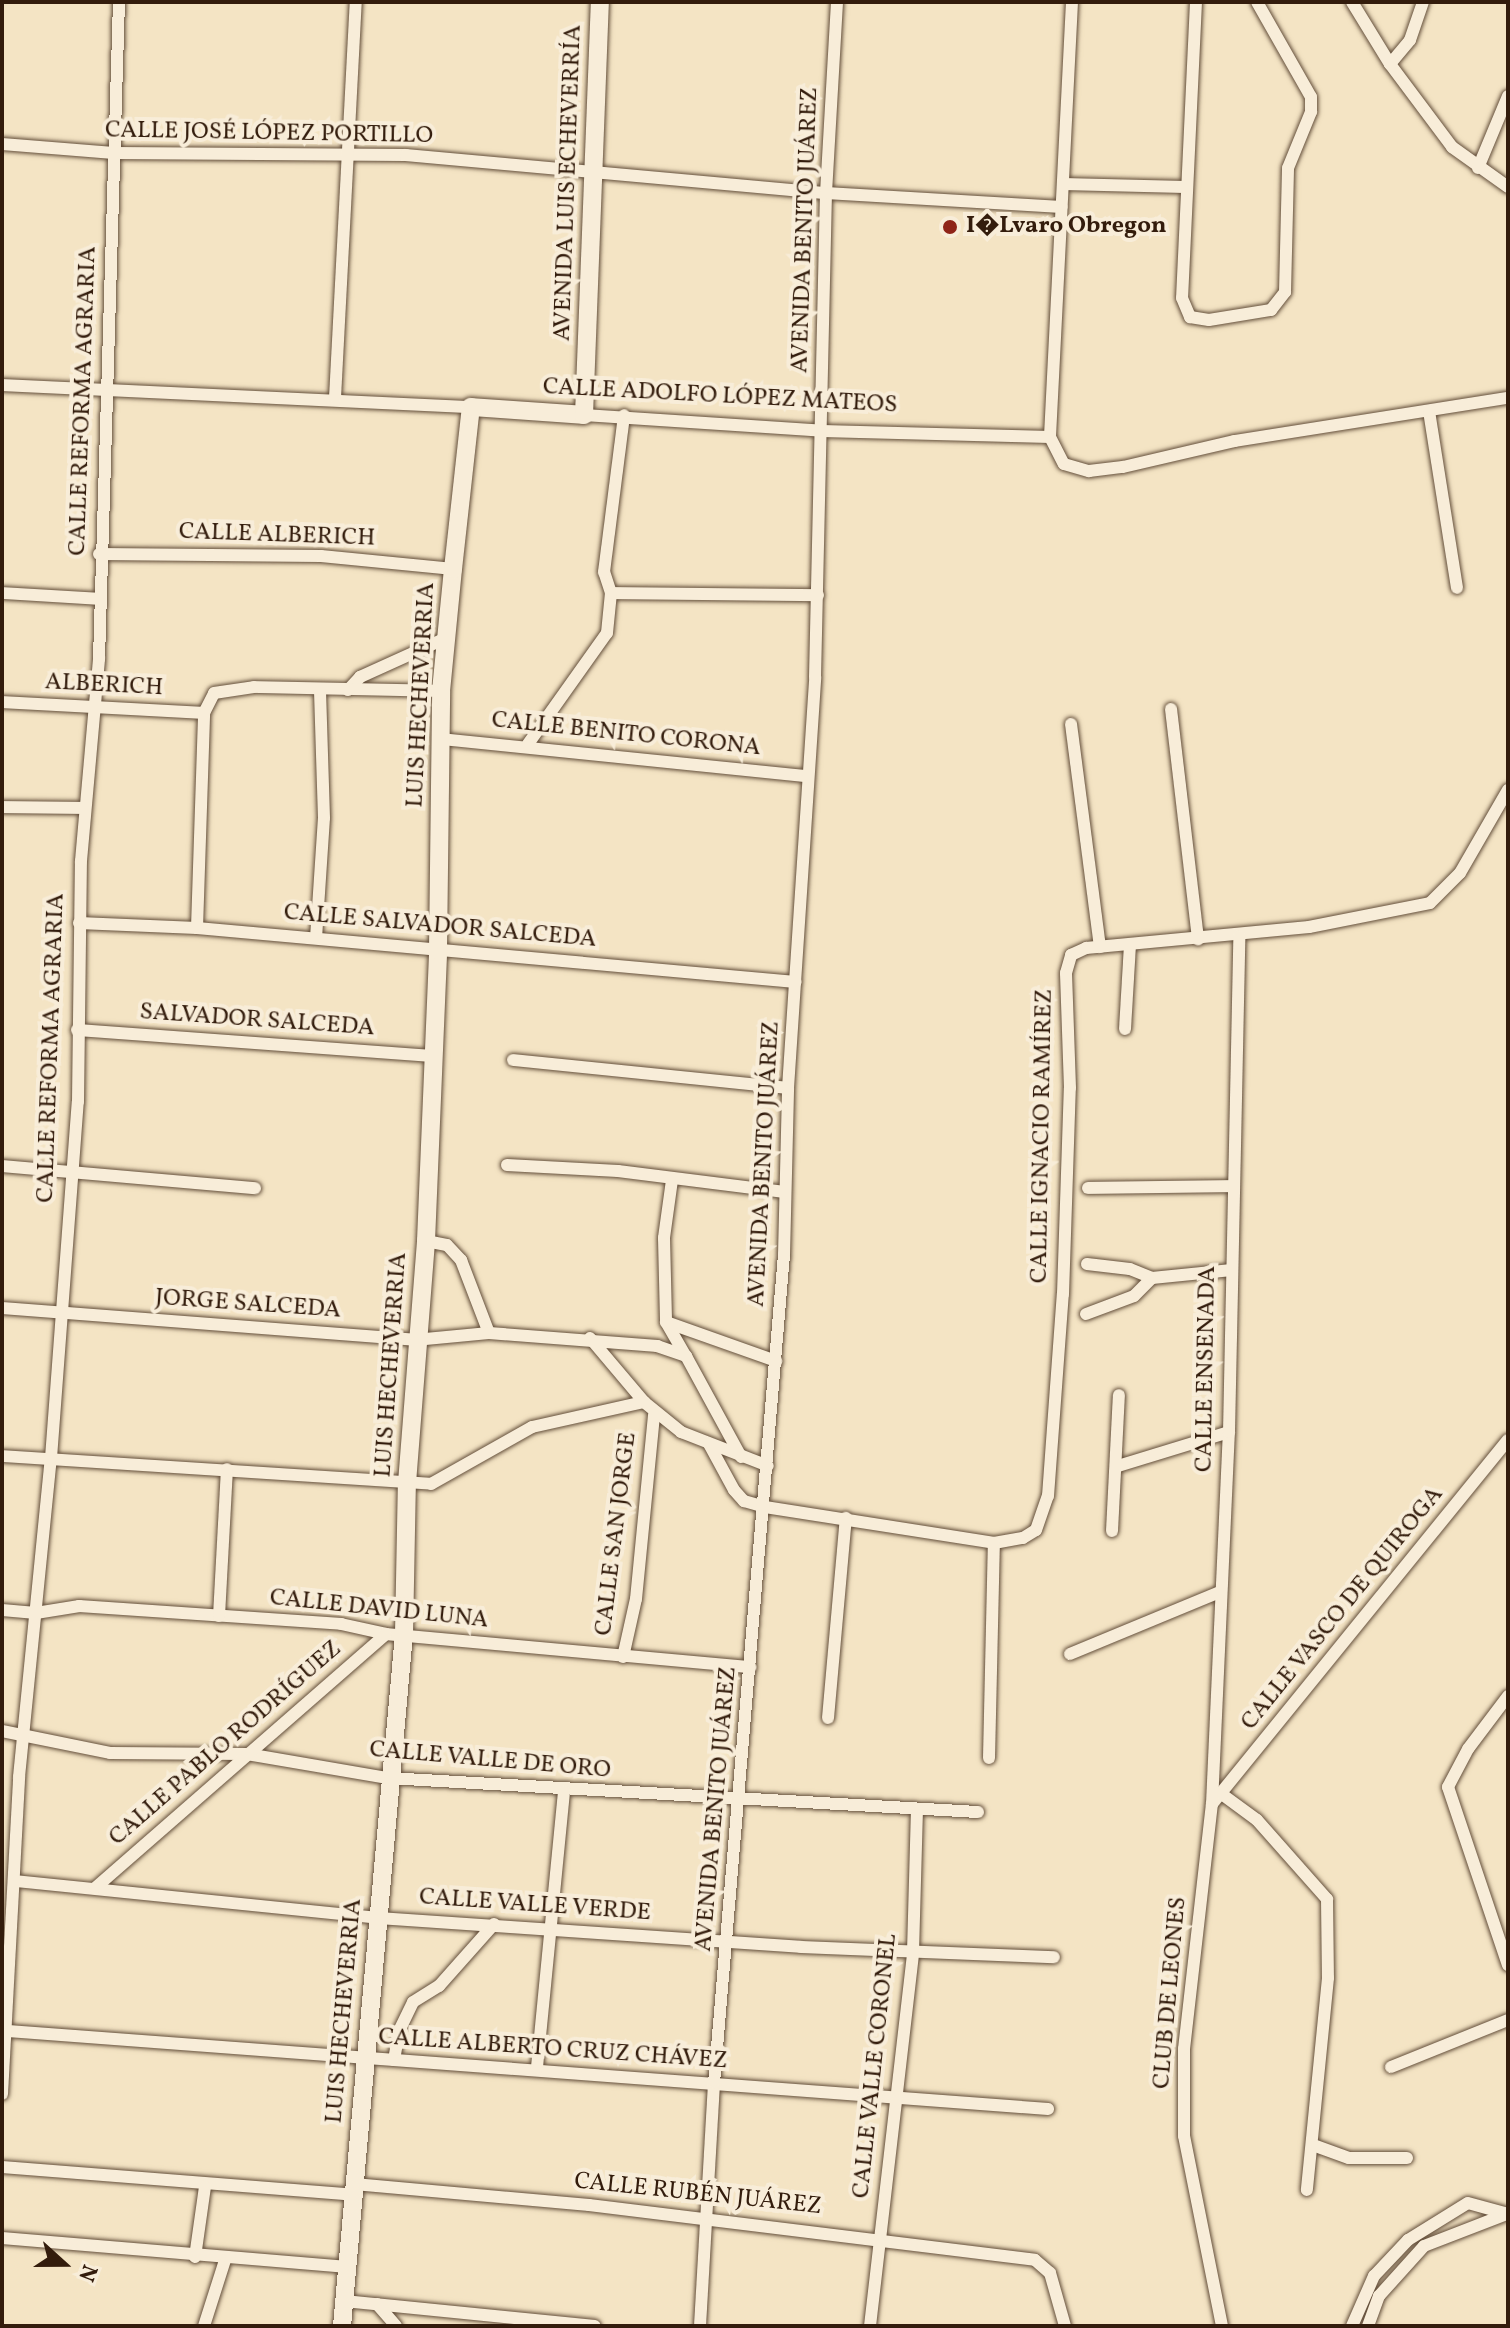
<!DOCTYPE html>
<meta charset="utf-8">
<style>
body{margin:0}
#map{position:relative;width:1510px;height:2328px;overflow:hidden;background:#f4e4c4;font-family:Vollkorn,serif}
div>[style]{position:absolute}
.roads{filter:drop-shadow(0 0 2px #634e3a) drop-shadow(0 0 2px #634e3a)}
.street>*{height:12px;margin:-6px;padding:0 6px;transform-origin:6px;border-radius:6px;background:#f8edd9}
.secondary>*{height:18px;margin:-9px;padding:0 9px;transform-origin:9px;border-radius:9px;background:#f8edd9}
.dots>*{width:22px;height:22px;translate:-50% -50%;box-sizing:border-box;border:4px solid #f8edd9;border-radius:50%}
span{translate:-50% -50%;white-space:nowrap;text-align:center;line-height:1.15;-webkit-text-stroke:8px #f8edd9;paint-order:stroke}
.street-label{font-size:24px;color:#331c0c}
.poi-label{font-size:24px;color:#331c0c;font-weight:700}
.left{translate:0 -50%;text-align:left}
.frame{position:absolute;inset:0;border:4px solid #331c0c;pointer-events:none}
.north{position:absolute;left:24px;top:2224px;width:80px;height:80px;-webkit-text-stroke:6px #f8edd9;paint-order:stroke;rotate:111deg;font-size:22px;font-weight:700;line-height:32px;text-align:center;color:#331c0c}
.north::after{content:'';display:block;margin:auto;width:28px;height:36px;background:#331c0c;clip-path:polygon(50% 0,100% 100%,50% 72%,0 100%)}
</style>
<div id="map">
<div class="roads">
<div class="street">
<i style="left:1072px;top:2px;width:436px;rotate:92.9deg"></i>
<i style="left:1050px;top:437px;width:30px;rotate:63deg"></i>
<i style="left:1064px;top:464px;width:26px;rotate:16deg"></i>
<i style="left:1089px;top:471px;width:34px;rotate:-7deg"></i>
<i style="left:1123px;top:467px;width:115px;rotate:-13.1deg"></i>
<i style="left:1235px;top:441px;width:276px;rotate:-9deg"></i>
<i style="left:1196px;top:2px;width:296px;rotate:92.7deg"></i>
<i style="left:1182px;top:298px;width:21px;rotate:67deg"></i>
<i style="left:1190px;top:317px;width:19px;rotate:9deg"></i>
<i style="left:1209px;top:320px;width:63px;rotate:-9.2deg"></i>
<i style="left:1271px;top:310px;width:23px;rotate:-52deg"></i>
<i style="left:1285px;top:292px;width:124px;rotate:-88.6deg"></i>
<i style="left:1288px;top:168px;width:61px;rotate:-67.7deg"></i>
<i style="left:1311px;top:112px;width:15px;rotate:-90deg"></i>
<i style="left:1311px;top:97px;width:109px;rotate:-119.6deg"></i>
<i style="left:1352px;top:2px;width:73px;rotate:58.5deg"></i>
<i style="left:1390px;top:64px;width:104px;rotate:53.2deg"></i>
<i style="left:1452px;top:147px;width:69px;rotate:35.5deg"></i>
<i style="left:1390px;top:64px;width:31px;rotate:-50deg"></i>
<i style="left:1410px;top:40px;width:40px;rotate:-71.1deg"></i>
<i style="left:2px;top:144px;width:112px;rotate:4.6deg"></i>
<i style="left:114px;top:153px;width:292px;rotate:0.4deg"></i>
<i style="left:406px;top:155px;width:422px;rotate:5.2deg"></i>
<i style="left:826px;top:193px;width:236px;rotate:3.4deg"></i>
<i style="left:1478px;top:168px;width:78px;rotate:-67.4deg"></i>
<i style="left:1063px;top:184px;width:122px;rotate:1.4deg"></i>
<i style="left:2px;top:385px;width:470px;rotate:2.7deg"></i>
<i style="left:335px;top:398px;width:397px;rotate:-87deg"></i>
<i style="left:1429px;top:411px;width:179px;rotate:81deg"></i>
<i style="left:584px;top:415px;width:239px;rotate:3.8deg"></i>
<i style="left:822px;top:431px;width:228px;rotate:1.5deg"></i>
<i style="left:99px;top:554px;width:222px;rotate:0.5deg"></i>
<i style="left:321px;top:556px;width:133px;rotate:5.6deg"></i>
<i style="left:2px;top:593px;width:98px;rotate:3.5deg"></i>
<i style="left:611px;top:593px;width:207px;rotate:0.6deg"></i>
<i style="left:348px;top:690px;width:18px;rotate:-47deg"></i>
<i style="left:360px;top:677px;width:94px;rotate:-24.4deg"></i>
<i style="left:2px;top:702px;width:202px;rotate:3.1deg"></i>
<i style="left:1171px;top:709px;width:232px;rotate:83.3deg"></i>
<i style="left:1071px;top:724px;width:225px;rotate:82.6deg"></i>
<i style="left:441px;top:739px;width:367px;rotate:5.8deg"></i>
<i style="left:528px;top:744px;width:136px;rotate:-54.6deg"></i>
<i style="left:607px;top:633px;width:40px;rotate:-84.3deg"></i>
<i style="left:611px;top:593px;width:22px;rotate:-108deg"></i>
<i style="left:604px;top:572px;width:158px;rotate:-82.7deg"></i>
<i style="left:2px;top:807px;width:81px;rotate:0.7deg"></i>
<i style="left:79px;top:923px;width:118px;rotate:2.4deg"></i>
<i style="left:197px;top:928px;width:601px;rotate:5.15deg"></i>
<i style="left:197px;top:928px;width:215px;rotate:-88.1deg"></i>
<i style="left:204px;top:713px;width:22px;rotate:-63deg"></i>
<i style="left:214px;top:693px;width:40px;rotate:-8.5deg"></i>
<i style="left:254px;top:687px;width:187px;rotate:1.2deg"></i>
<i style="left:316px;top:938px;width:120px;rotate:-86.2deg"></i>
<i style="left:324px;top:818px;width:129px;rotate:-91.8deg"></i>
<i style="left:1125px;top:1029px;width:84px;rotate:-86.6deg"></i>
<i style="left:77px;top:1030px;width:357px;rotate:4.2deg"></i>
<i style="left:513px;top:1060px;width:276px;rotate:5.8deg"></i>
<i style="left:507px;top:1165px;width:111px;rotate:3.1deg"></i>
<i style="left:618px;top:1171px;width:168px;rotate:7.2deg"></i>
<i style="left:2px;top:1166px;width:254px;rotate:5deg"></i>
<i style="left:672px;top:1180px;width:59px;rotate:97.9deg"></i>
<i style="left:664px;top:1238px;width:84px;rotate:88.6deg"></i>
<i style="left:666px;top:1322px;width:117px;rotate:19.5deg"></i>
<i style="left:1088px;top:1188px;width:145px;rotate:-0.8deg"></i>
<i style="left:426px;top:1241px;width:21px;rotate:11deg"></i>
<i style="left:447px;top:1245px;width:21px;rotate:47deg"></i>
<i style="left:461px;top:1260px;width:78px;rotate:69deg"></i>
<i style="left:1087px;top:1264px;width:43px;rotate:6.6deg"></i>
<i style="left:1130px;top:1269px;width:24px;rotate:22deg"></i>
<i style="left:1152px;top:1278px;width:80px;rotate:-5.7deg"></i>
<i style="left:2px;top:1308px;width:414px;rotate:4.4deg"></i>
<i style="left:415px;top:1340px;width:74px;rotate:-5.4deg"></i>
<i style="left:489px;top:1333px;width:169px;rotate:4.4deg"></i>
<i style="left:657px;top:1346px;width:31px;rotate:19deg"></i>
<i style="left:686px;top:1356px;width:115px;rotate:61.4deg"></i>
<i style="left:1086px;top:1314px;width:51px;rotate:-20.6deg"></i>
<i style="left:1134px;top:1296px;width:25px;rotate:-45deg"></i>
<i style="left:666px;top:1322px;width:39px;rotate:60deg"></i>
<i style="left:590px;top:1338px;width:84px;rotate:49.8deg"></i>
<i style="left:709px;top:1444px;width:52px;rotate:61.5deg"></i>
<i style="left:734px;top:1490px;width:15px;rotate:48deg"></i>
<i style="left:744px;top:1501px;width:22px;rotate:16deg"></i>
<i style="left:765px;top:1507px;width:232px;rotate:8.9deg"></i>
<i style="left:994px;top:1543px;width:29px;rotate:-10deg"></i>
<i style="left:1023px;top:1538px;width:15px;rotate:-32deg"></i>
<i style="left:1036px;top:1530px;width:36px;rotate:-71deg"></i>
<i style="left:1048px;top:1496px;width:203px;rotate:-85.8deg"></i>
<i style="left:1063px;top:1294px;width:206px;rotate:-88.1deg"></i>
<i style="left:1070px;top:1088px;width:115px;rotate:-92deg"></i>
<i style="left:1066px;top:973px;width:19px;rotate:-74deg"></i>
<i style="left:1071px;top:955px;width:17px;rotate:-25deg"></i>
<i style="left:1086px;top:948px;width:224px;rotate:-5.4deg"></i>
<i style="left:1309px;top:927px;width:123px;rotate:-11.2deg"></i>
<i style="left:1430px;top:903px;width:42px;rotate:-45deg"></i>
<i style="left:1460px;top:873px;width:96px;rotate:-60deg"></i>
<i style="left:2px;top:1456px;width:430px;rotate:3.7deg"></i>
<i style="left:431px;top:1484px;width:116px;rotate:-29.4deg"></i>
<i style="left:532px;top:1427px;width:115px;rotate:-12.6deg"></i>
<i style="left:644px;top:1402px;width:48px;rotate:39deg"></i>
<i style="left:681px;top:1432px;width:93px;rotate:21.3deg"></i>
<i style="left:1118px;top:1466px;width:116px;rotate:-17deg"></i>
<i style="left:1112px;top:1531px;width:136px;rotate:-87.1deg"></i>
<i style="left:2px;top:1610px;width:34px;rotate:5deg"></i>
<i style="left:36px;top:1613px;width:44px;rotate:-9.2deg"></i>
<i style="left:79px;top:1606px;width:263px;rotate:3.9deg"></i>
<i style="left:341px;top:1624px;width:46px;rotate:12.5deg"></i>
<i style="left:386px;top:1634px;width:366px;rotate:5.2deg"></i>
<i style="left:219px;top:1616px;width:147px;rotate:-86.9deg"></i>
<i style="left:1070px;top:1654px;width:162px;rotate:-22.5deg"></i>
<i style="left:623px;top:1657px;width:59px;rotate:-77.4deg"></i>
<i style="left:636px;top:1599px;width:185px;rotate:-84.4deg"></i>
<i style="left:1508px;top:1696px;width:66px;rotate:127deg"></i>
<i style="left:1468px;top:1749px;width:43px;rotate:117.8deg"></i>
<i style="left:1448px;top:1787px;width:188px;rotate:71.4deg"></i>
<i style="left:828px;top:1718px;width:201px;rotate:-84.9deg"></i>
<i style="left:2px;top:1731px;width:110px;rotate:11.5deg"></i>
<i style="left:110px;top:1753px;width:137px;rotate:0.4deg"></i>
<i style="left:247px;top:1754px;width:143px;rotate:9.7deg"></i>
<i style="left:388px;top:1778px;width:591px;rotate:3.3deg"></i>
<i style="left:989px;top:1758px;width:215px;rotate:-88.7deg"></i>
<i style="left:1223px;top:1795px;width:42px;rotate:36.3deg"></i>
<i style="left:1257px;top:1820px;width:106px;rotate:48.5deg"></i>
<i style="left:1327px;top:1899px;width:79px;rotate:89.3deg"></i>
<i style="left:1328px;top:1978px;width:213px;rotate:95.7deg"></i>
<i style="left:1212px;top:1804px;width:469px;rotate:-50.9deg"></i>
<i style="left:15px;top:1881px;width:364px;rotate:5.8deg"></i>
<i style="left:377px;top:1918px;width:425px;rotate:3.9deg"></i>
<i style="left:801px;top:1947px;width:253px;rotate:2.3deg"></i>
<i style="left:95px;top:1888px;width:386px;rotate:-41.1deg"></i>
<i style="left:8px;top:2031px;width:1043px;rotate:4.29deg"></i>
<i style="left:394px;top:2060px;width:29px;rotate:-80deg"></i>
<i style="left:399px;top:2031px;width:32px;rotate:-64deg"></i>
<i style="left:413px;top:2002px;width:31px;rotate:-32deg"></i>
<i style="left:439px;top:1986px;width:83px;rotate:-48.4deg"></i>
<i style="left:537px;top:2067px;width:277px;rotate:-84.4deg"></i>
<i style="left:1391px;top:2067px;width:126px;rotate:-21.9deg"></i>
<i style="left:2px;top:2094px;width:317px;rotate:-86.9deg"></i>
<i style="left:19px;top:1777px;width:321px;rotate:-84.3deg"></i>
<i style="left:51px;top:1458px;width:357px;rotate:-85.7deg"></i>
<i style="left:78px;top:1102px;width:241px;rotate:-89.3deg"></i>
<i style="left:81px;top:861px;width:203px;rotate:-84.9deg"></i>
<i style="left:99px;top:659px;width:657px;rotate:-88.26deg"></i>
<i style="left:1313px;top:2145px;width:38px;rotate:20deg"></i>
<i style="left:1349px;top:2158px;width:58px"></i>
<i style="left:2px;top:2167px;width:353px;rotate:4.5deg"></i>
<i style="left:354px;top:2184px;width:236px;rotate:5.1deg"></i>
<i style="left:589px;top:2205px;width:449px;rotate:7deg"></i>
<i style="left:1035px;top:2260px;width:20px;rotate:41deg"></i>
<i style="left:1050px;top:2273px;width:55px;rotate:74.2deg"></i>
<i style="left:2px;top:2238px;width:347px;rotate:4.8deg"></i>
<i style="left:195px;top:2257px;width:71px;rotate:-81.9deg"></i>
<i style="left:344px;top:2301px;width:252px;rotate:5.7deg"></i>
<i style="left:377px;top:2304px;width:29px;rotate:49deg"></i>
<i style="left:204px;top:2326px;width:69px;rotate:-72.3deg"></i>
<i style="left:700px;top:2326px;width:243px;rotate:-86.7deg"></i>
<i style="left:714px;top:2083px;width:831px;rotate:-85.17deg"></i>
<i style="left:784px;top:1255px;width:167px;rotate:-88.6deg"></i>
<i style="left:788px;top:1088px;width:412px;rotate:-86.2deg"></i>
<i style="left:815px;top:677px;width:484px;rotate:-88.7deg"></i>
<i style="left:826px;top:193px;width:191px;rotate:-86.7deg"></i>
<i style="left:870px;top:2326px;width:376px;rotate:-83.4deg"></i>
<i style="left:913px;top:1952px;width:142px;rotate:-88.4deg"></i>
<i style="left:1222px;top:2326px;width:194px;rotate:-101.3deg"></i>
<i style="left:1184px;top:2136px;width:87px;rotate:-90deg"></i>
<i style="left:1184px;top:2049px;width:247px;rotate:-83.5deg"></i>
<i style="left:1212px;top:1804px;width:372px;rotate:-87.4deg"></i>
<i style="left:1229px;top:1432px;width:496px;rotate:-88.8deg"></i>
<i style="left:1352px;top:2326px;width:55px;rotate:-66.3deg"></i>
<i style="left:1374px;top:2276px;width:50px;rotate:-46.6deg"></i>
<i style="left:1408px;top:2240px;width:70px;rotate:-31.7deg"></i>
<i style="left:1468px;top:2203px;width:41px;rotate:15.4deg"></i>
<i style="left:1368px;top:2326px;width:32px;rotate:-70deg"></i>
<i style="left:1379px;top:2296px;width:67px;rotate:-48deg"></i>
<i style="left:1424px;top:2246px;width:89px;rotate:-21.1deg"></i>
</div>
<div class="secondary">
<i style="left:342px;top:2326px;width:695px;rotate:-84.88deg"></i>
<i style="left:404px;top:1634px;width:151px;rotate:-88.9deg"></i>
<i style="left:407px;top:1483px;width:243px;rotate:-85.5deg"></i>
<i style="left:426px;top:1241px;width:291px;rotate:-87.6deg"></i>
<i style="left:438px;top:950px;width:259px;rotate:-89.3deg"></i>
<i style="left:441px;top:691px;width:123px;rotate:-84.4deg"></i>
<i style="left:453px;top:569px;width:163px;rotate:-83.7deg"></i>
<i style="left:471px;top:407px;width:113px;rotate:4deg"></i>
<i style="left:584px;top:415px;width:413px;rotate:-87.8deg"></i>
</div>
</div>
<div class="dots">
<i style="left:950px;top:227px;background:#8f2418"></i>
</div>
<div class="street-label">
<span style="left:269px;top:134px;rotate:1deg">CALLE JOSÉ LÓPEZ PORTILLO</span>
<span style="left:569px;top:183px;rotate:-88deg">AVENIDA LUIS ECHEVERRÍA</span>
<span style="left:806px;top:230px;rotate:-88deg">AVENIDA BENITO JUÁREZ</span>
<span style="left:720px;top:397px;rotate:3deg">CALLE ADOLFO LÓPEZ MATEOS</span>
<span style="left:84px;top:401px;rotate:-88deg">CALLE REFORMA AGRARIA</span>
<span style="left:277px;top:536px;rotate:2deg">CALLE ALBERICH</span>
<span style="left:104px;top:686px;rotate:3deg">ALBERICH</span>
<span style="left:422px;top:695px;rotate:-87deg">LUIS HECHEVERRIA</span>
<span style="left:626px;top:735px;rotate:6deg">CALLE BENITO CORONA</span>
<span style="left:440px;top:927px;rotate:5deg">CALLE SALVADOR SALCEDA</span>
<span style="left:257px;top:1021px;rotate:4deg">SALVADOR SALCEDA</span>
<span style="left:52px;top:1048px;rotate:-88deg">CALLE REFORMA AGRARIA</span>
<span style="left:1043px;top:1136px;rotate:-89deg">CALLE IGNACIO RAMÍREZ</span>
<span style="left:765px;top:1164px;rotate:-87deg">AVENIDA BENITO JUÁREZ</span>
<span style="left:248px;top:1305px;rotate:4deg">JORGE SALCEDA</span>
<span style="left:392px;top:1365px;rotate:-86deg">LUIS HECHEVERRIA</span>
<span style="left:1207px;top:1369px;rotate:-89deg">CALLE ENSENADA</span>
<span style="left:617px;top:1534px;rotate:-83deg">CALLE SAN JORGE</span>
<span style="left:1343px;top:1609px;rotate:-51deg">CALLE VASCO DE QUIROGA</span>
<span style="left:379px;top:1610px;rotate:6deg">CALLE DAVID LUNA</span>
<span style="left:226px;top:1744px;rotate:-41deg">CALLE PABLO RODRÍGUEZ</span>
<span style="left:490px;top:1761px;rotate:5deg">CALLE VALLE DE ORO</span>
<span style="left:717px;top:1809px;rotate:-85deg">AVENIDA BENITO JUÁREZ</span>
<span style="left:535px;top:1906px;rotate:4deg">CALLE VALLE VERDE</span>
<span style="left:1171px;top:1993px;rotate:-85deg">CLUB DE LEONES</span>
<span style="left:345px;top:2011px;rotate:-85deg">LUIS HECHEVERRIA</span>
<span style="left:553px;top:2050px;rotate:4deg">CALLE ALBERTO CRUZ CHÁVEZ</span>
<span style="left:876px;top:2066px;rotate:-84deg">CALLE VALLE CORONEL</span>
<span style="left:698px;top:2195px;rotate:6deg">CALLE RUBÉN JUÁREZ</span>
</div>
<div class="poi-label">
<span class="left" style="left:966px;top:227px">I�Lvaro Obregon</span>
</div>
<div class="frame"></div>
<div class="north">N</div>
</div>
